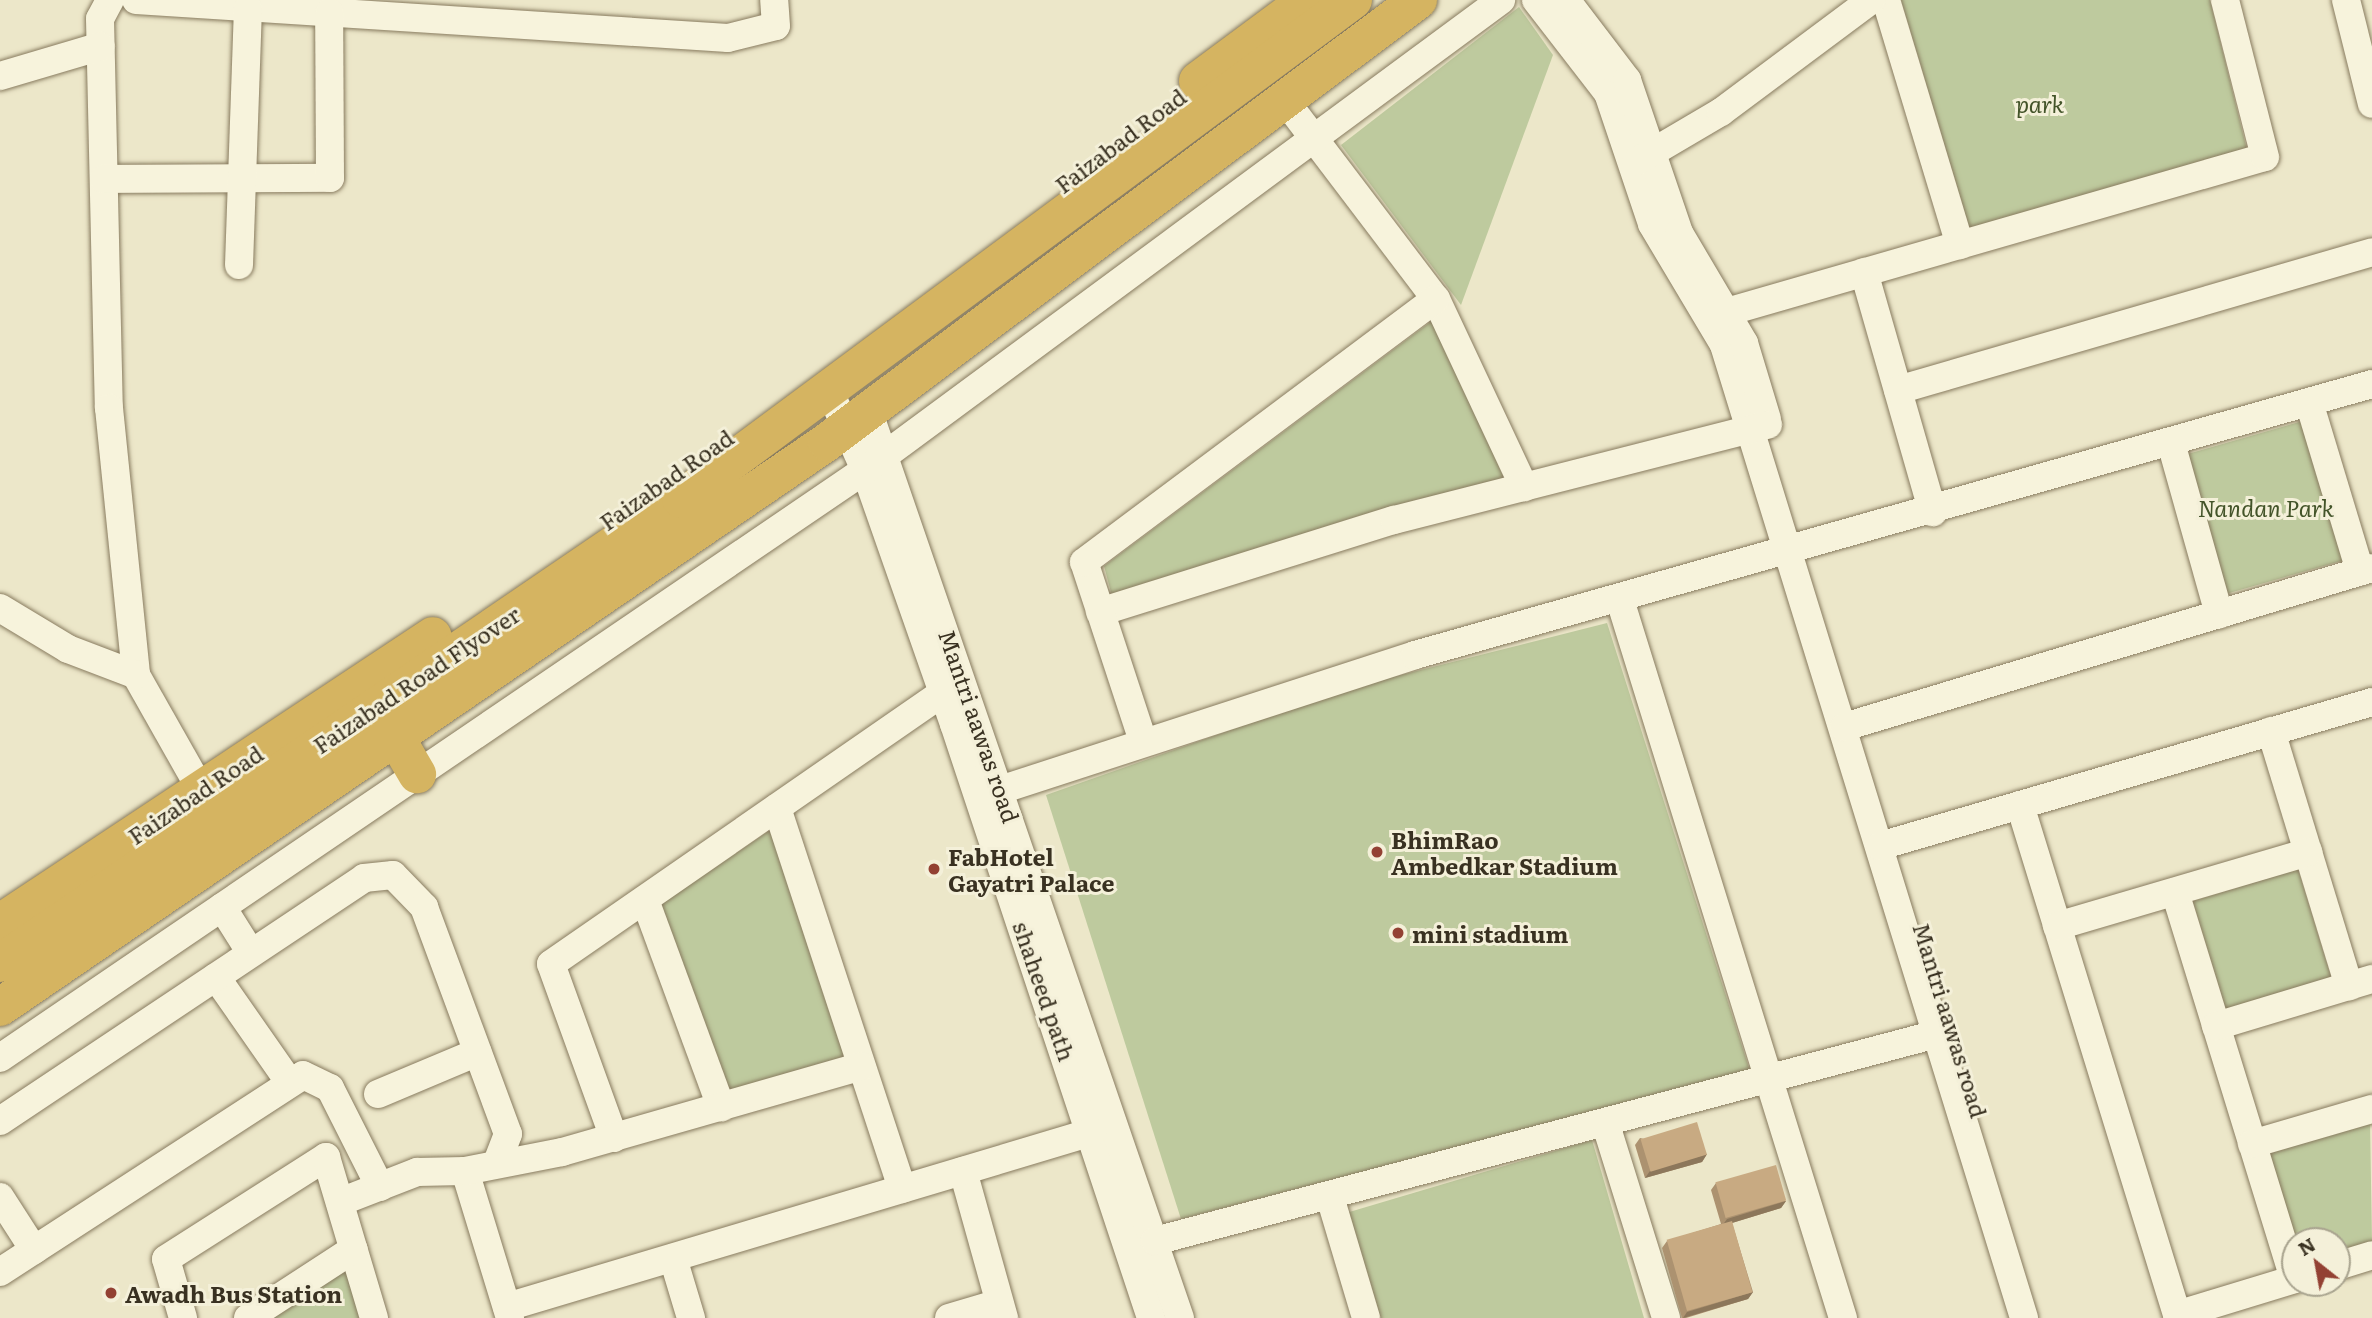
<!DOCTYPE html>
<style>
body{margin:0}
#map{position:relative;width:2372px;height:1318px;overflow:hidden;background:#ece7c9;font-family:Literata,serif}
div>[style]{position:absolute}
.green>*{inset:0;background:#beca9e;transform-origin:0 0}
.roads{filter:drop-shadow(0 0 2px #887b5f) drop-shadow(0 0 2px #887b5f)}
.minor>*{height:28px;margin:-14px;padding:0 14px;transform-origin:14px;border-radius:14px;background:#f7f3dc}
.highway>*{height:38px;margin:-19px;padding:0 19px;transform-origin:19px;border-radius:19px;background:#d5b461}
.wall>*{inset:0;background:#ac9270}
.shaded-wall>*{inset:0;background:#8c775b}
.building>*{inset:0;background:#c8aa82;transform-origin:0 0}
.dots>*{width:19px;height:19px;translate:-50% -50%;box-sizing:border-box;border:4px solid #f4f0d9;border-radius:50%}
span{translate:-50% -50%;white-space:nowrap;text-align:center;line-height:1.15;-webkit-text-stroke:6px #f4f0d9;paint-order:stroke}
.park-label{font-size:23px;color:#435429;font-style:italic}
.street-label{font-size:23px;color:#393121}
.poi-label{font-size:23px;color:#393121;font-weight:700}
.left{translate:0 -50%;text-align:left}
.north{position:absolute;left:2281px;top:1227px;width:70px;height:70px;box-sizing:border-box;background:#f4f0d9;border:2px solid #a9a48f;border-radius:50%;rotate:329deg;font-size:19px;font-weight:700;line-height:28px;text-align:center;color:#393121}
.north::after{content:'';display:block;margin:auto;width:24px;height:32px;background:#934133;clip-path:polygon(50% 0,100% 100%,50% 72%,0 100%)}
</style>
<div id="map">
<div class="green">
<i style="clip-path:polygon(1901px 0,2210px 0,2247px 150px,1970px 230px)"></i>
<i style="clip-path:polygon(1519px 7px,1553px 55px,1461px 305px,1341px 145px)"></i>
<i style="clip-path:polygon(1433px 320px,1506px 482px,1112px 596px,1104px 566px)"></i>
<i style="left:2303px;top:421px;width:145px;height:120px;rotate:74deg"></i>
<i style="clip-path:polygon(1607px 623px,1750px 1071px,1181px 1219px,1046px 795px,1353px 687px)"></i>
<i style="clip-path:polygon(773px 828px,847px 1058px,727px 1092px,660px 905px)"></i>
<i style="left:2298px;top:869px;width:114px;height:110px;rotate:73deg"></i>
<i style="clip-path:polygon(2370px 1122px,2372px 1242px,2337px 1253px,2337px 1241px,2296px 1241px,2268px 1154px)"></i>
<i style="clip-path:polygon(1592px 1140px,1644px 1318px,1377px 1318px,1346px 1213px)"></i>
<i style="clip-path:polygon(346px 1266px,361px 1318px,265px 1318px)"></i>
</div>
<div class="roads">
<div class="minor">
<i style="left:110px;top:0;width:21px;rotate:118deg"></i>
<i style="left:100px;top:19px;width:389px;rotate:88.7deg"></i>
<i style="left:109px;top:408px;width:268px;rotate:84.2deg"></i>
<i style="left:136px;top:675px;width:132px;rotate:60.5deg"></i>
<i style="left:136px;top:0;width:593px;rotate:3.67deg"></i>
<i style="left:728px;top:38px;width:49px;rotate:-14deg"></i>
<i style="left:776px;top:26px;width:26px;rotate:-94deg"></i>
<i style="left:1536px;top:0;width:118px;rotate:52.3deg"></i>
<i style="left:1608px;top:93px;width:138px;rotate:71.4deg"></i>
<i style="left:1652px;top:224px;width:141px;rotate:59.2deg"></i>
<i style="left:1724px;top:345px;width:1018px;rotate:72.86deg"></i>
<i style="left:1566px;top:0;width:101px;rotate:52.7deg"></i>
<i style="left:1627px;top:80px;width:162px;rotate:71.2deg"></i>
<i style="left:1679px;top:233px;width:128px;rotate:59.4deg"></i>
<i style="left:1744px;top:343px;width:79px;rotate:73.2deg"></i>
<i style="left:1886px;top:0;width:256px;rotate:73.2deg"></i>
<i style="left:2346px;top:0;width:107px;rotate:76deg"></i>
<i style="left:0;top:76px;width:105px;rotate:-16.5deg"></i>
<i style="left:1287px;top:103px;width:246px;rotate:52.8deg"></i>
<i style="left:1436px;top:299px;width:208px;rotate:64.9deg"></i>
<i style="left:1636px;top:162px;width:99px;rotate:-30.5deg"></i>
<i style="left:1721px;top:112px;width:187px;rotate:-36.7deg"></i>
<i style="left:104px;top:179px;width:226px;rotate:-0.3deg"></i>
<i style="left:330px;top:178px;width:165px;rotate:-90.3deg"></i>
<i style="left:239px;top:265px;width:256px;rotate:-88deg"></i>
<i style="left:1864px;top:272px;width:250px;rotate:74deg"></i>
<i style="left:1713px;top:316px;width:574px;rotate:-16.07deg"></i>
<i style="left:2265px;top:157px;width:162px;rotate:-104.3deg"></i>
<i style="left:1898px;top:390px;width:494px;rotate:-16.2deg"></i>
<i style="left:830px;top:392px;width:85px;rotate:65.8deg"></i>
<i style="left:865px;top:470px;width:269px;rotate:70.7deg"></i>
<i style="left:954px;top:724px;width:626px;rotate:71.65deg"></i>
<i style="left:2309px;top:402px;width:177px;rotate:73.2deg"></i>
<i style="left:868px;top:410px;width:960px;rotate:71.04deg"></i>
<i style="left:2171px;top:443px;width:178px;rotate:74.3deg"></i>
<i style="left:1620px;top:600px;width:752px;rotate:72.75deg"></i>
<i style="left:0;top:608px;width:79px;rotate:31.1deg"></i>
<i style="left:68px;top:649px;width:73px;rotate:20.9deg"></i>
<i style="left:1100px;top:612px;width:308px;rotate:-17.4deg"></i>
<i style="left:1394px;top:520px;width:386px;rotate:-14.3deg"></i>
<i style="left:1844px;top:727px;width:551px;rotate:-16.76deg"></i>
<i style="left:2271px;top:731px;width:267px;rotate:73deg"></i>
<i style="left:1143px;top:741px;width:188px;rotate:-108.2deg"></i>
<i style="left:1084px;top:562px;width:439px;rotate:-36.8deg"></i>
<i style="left:1003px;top:789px;width:433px;rotate:-18deg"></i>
<i style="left:1415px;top:655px;width:995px;rotate:-15.81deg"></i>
<i style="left:2020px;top:805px;width:537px;rotate:72.88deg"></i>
<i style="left:777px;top:808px;width:401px;rotate:71.8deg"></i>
<i style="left:1880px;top:846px;width:513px;rotate:-16.31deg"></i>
<i style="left:2175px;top:892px;width:405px;rotate:72.9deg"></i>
<i style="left:645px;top:900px;width:221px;rotate:69.8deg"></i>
<i style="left:222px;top:907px;width:54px;rotate:57.8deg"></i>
<i style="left:2057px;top:926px;width:262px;rotate:-16.4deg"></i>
<i style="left:216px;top:977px;width:129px;rotate:55.1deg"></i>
<i style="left:2216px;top:1026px;width:163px;rotate:-16.8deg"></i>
<i style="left:0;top:1058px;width:1046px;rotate:-34.21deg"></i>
<i style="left:865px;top:470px;width:791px;rotate:-36.46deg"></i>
<i style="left:378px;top:1094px;width:108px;rotate:-22.8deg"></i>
<i style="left:0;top:1121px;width:438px;rotate:-33.7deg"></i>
<i style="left:364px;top:878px;width:29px;rotate:-6deg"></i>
<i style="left:393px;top:875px;width:45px;rotate:45.9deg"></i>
<i style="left:424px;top:907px;width:242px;rotate:69.7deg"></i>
<i style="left:508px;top:1134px;width:28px;rotate:111deg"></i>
<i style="left:1606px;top:1125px;width:202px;rotate:72.7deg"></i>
<i style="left:614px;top:1138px;width:185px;rotate:-109.9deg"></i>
<i style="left:551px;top:964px;width:477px;rotate:-34.7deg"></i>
<i style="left:2252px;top:1144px;width:125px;rotate:-16.3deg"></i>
<i style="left:465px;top:1171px;width:154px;rotate:73deg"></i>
<i style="left:963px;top:1171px;width:153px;rotate:74.4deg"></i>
<i style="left:0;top:1197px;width:63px;rotate:57.3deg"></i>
<i style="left:1330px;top:1197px;width:126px;rotate:73.4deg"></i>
<i style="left:340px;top:1202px;width:83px;rotate:-21.3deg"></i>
<i style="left:417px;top:1172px;width:48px;rotate:-1.2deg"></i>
<i style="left:465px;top:1171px;width:99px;rotate:-11.1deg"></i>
<i style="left:562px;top:1152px;width:311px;rotate:-16deg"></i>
<i style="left:1155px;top:1241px;width:809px;rotate:-14.83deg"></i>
<i style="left:673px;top:1258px;width:63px;rotate:73.3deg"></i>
<i style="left:2337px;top:1266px;width:37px;rotate:-17deg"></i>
<i style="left:0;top:1272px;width:361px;rotate:-33deg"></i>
<i style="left:303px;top:1075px;width:30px;rotate:26deg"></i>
<i style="left:330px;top:1088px;width:111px;rotate:63.2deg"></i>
<i style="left:507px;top:1307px;width:611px;rotate:-16.65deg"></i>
<i style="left:2177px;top:1315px;width:123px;rotate:-17deg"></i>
<i style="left:183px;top:1318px;width:61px;rotate:-106.1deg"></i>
<i style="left:166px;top:1259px;width:190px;rotate:-32.5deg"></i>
<i style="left:326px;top:1157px;width:168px;rotate:73.4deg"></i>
<i style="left:248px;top:1318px;width:126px;rotate:-33.1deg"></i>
<i style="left:949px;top:1318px;width:52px;rotate:-16.7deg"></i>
</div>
<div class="highway">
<i style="left:1198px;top:81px;width:136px;rotate:-36.6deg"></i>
<i style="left:396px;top:738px;width:42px;rotate:59.7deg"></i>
<i style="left:0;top:923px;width:519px;rotate:-33.54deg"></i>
<i style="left:0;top:963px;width:824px;rotate:-34.27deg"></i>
<i style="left:681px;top:499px;width:837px;rotate:-36.6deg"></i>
<i style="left:0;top:1007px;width:1002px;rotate:-34.34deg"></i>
<i style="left:827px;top:442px;width:738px;rotate:-36.79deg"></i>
</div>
</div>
<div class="wall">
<i style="clip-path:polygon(1640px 1138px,1707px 1154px,1702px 1162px,1645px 1178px,1635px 1145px)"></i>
<i style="clip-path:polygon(1716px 1183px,1786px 1201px,1781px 1208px,1732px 1223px,1753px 1292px,1748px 1299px,1686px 1318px,1682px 1318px,1662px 1248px,1667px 1241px,1721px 1224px,1711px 1190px)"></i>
</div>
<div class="shaded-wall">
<i style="clip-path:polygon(1707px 1154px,1702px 1162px,1645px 1178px,1650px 1171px)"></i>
<i style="clip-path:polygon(1786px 1201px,1781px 1208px,1722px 1226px,1727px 1219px)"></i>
<i style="clip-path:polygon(1753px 1292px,1748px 1299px,1683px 1318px,1687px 1312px)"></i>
</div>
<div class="building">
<i style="left:1697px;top:1122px;width:34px;height:59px;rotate:73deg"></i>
<i style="left:1776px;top:1165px;width:37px;height:63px;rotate:74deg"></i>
<i style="left:1732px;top:1221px;width:74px;height:68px;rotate:74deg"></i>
</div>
<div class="dots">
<i style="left:1377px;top:852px;background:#934133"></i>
<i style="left:934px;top:869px;background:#934133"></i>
<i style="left:1398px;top:933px;background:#934133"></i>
<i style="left:111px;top:1293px;background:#934133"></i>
</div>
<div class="park-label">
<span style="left:2040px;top:103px">park</span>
<span style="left:2266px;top:507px">Nandan Park</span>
</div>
<div class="street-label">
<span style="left:1120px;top:140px;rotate:-37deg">Faizabad Road</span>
<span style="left:666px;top:479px;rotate:-35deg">Faizabad Road</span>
<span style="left:416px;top:679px;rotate:-34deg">Faizabad Road Flyover</span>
<span style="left:980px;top:726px;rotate:71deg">Mantri aawas road</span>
<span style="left:195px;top:794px;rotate:-34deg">Faizabad Road</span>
<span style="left:1045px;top:991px;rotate:71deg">shaheed path</span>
<span style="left:1951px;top:1020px;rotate:73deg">Mantri aawas road</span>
</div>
<div class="poi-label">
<span class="left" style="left:1391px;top:852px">BhimRao<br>Ambedkar Stadium</span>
<span class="left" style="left:948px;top:869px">FabHotel<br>Gayatri Palace</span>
<span class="left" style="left:1412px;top:933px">mini stadium</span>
<span class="left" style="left:125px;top:1293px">Awadh Bus Station</span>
</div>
<div class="north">N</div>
</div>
